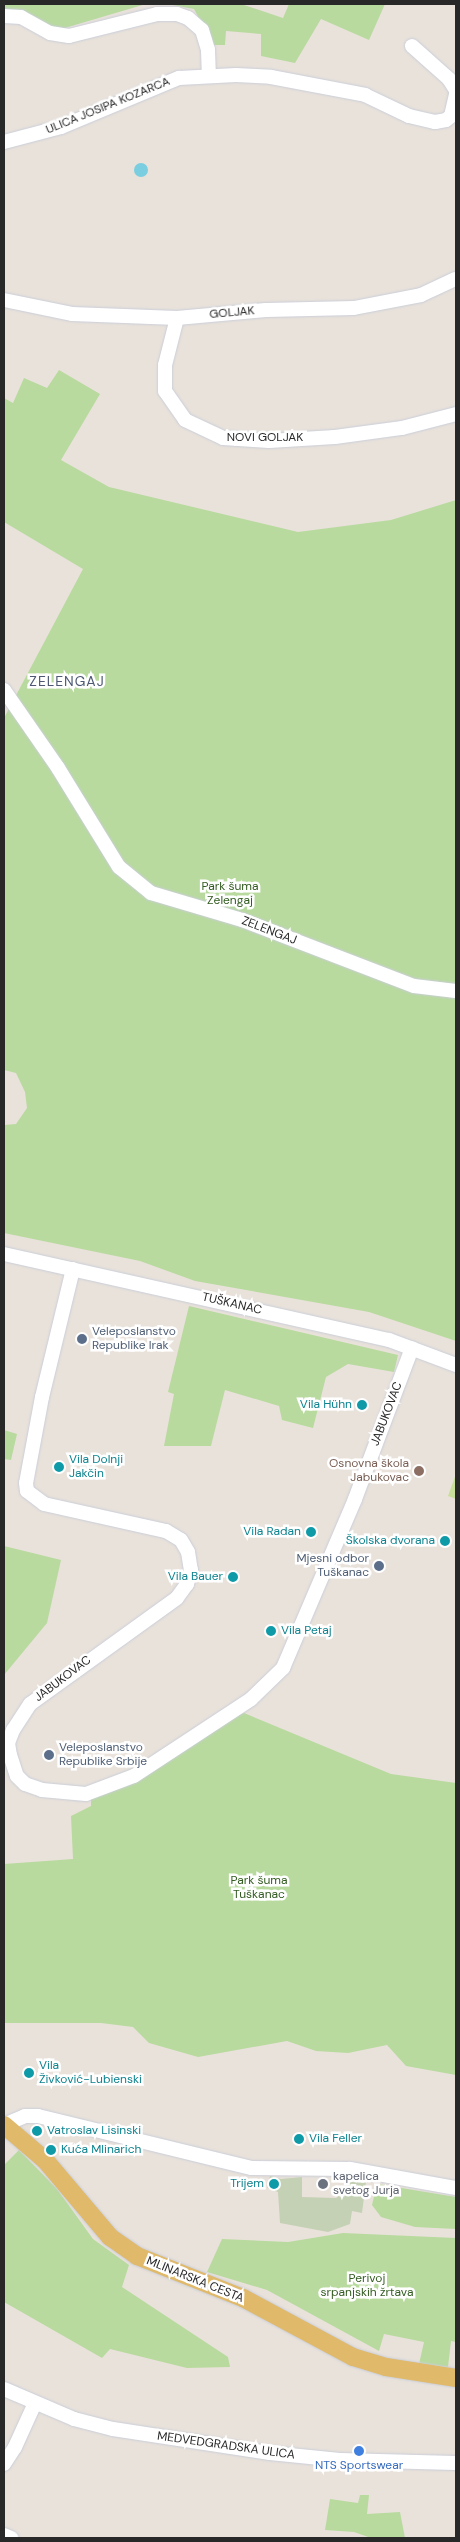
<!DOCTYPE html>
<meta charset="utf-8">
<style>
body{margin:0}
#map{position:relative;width:460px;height:2542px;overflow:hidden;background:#e9e2db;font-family:"DM Sans",sans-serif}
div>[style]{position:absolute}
.green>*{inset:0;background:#b8da9e}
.cemetery>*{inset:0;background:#c5d1b4}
.pitch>*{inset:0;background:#c9e09a}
.water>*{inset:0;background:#7acee0}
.round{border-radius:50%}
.roads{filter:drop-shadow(0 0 1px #caced8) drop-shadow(0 0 1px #caced8)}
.minor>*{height:14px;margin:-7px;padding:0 7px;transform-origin:7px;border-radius:7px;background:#fff}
.major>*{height:18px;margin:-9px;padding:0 9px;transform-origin:9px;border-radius:9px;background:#e0b96a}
.dots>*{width:14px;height:14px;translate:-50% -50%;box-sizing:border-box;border:2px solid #fff;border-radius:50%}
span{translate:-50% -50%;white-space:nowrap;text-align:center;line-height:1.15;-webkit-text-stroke:5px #fff;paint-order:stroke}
.street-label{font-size:12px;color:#282828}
.park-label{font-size:12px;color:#335c21}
.service-label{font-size:12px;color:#4e5e75}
.left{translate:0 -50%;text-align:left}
.right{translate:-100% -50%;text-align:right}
.culture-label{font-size:12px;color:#0d838f}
.education-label{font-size:12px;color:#785e54}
.worship-label{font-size:12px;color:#5b616d}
.shop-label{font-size:12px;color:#366cbe}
.neighbourhood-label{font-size:14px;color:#4e5873;letter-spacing:1px}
.frame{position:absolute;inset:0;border:5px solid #282828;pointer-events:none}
</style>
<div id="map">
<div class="green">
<i style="clip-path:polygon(4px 4px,146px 4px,58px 30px,4px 13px)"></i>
<i style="clip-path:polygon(167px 4px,241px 4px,283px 18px,289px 4px,385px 4px,369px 40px,321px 19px,295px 63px,261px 56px,261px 34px,226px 31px,225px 45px,213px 45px,194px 9px)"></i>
<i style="clip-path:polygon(59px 370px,100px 394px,61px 460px,109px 487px,298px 532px,391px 520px,456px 500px,456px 1341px,369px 1312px,195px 1281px,140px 1261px,4px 1233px,4px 1125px,16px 1124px,27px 1108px,25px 1092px,16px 1073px,4px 1070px,4px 718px,83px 569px,4px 522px,4px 398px,13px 403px,24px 378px,47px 388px)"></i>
<i style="clip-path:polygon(189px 1306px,398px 1355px,394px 1372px,348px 1364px,326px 1377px,313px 1428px,282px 1420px,279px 1406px,225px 1390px,211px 1446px,164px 1446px,174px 1394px,168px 1392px)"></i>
<i style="clip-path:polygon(4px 1430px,17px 1434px,11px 1460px,4px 1459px)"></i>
<i style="clip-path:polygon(4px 1546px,61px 1560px,47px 1623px,4px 1675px)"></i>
<i style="clip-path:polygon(244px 1713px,391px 1774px,456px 1783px,456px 2075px,406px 2066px,387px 2045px,348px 2053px,316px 2051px,287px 2041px,198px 2057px,149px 2043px,133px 2027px,101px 2023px,4px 2023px,4px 1864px,73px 1859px,71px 1816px,91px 1806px,91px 1799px,232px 1716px)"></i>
<i style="clip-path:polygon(19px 2150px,57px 2189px,93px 2239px,129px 2265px,122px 2287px,228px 2357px,230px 2367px,187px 2368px,110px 2349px,102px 2358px,4px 2302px,4px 2165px)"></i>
<i style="clip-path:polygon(377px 2184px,456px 2197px,456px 2229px,415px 2227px,381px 2217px,372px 2205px)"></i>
<i style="clip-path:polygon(343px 2233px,456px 2238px,456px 2342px,451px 2341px,448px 2367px,419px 2364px,424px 2342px,384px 2334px,379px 2351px,267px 2290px,207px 2272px,222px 2239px,288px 2242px)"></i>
<i style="clip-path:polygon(360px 2495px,369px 2495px,367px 2514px,400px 2512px,405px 2538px,371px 2538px,354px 2532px,325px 2530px,330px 2499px,358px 2503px)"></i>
</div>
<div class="cemetery">
<i style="clip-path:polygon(270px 2176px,281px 2179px,302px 2177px,302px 2197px,336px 2198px,343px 2193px,347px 2182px,366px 2182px,362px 2213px,352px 2211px,350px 2224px,328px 2232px,280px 2223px,278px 2192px,267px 2188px)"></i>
</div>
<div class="pitch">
<i style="clip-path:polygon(456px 1474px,456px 1499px,448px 1496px)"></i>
</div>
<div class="water">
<i class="round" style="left:134px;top:163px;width:14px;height:14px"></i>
</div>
<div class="roads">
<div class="minor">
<i style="left:4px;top:16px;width:17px;rotate:3deg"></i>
<i style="left:21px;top:17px;width:33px;rotate:29deg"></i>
<i style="left:50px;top:33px;width:19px;rotate:9deg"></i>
<i style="left:69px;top:36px;width:91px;rotate:-14deg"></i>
<i style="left:157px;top:14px;width:20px"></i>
<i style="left:177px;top:14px;width:12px;rotate:20deg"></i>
<i style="left:188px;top:18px;width:18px;rotate:41deg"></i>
<i style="left:202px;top:30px;width:21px;rotate:73deg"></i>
<i style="left:208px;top:50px;width:25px;rotate:88deg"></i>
<i style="left:412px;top:46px;width:50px;rotate:41.7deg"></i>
<i style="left:449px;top:79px;width:13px;rotate:58deg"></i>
<i style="left:4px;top:142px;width:59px;rotate:-14.7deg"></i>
<i style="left:61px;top:127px;width:128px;rotate:-22.6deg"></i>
<i style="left:179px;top:78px;width:57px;rotate:-3deg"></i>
<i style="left:236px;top:75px;width:35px;rotate:3deg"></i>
<i style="left:271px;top:77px;width:96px;rotate:10.8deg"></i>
<i style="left:365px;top:95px;width:49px;rotate:25.5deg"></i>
<i style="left:409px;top:116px;width:27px;rotate:13deg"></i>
<i style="left:435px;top:122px;width:11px;rotate:-10deg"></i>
<i style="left:446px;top:120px;width:6px;rotate:-39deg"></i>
<i style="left:451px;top:116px;width:23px;rotate:-77deg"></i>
<i style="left:4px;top:300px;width:69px;rotate:11.6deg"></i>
<i style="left:72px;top:314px;width:105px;rotate:2.2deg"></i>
<i style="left:177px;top:318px;width:89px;rotate:-5.1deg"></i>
<i style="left:266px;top:310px;width:88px;rotate:-1.3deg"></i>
<i style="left:354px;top:308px;width:68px;rotate:-11deg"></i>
<i style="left:421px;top:295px;width:38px;rotate:-25deg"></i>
<i style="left:177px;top:318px;width:49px;rotate:104.3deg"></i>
<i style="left:165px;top:365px;width:26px;rotate:90deg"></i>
<i style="left:165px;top:391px;width:35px;rotate:55deg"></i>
<i style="left:185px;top:420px;width:42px;rotate:25.3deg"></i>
<i style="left:223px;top:438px;width:46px;rotate:3.7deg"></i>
<i style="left:269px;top:441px;width:66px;rotate:-3.5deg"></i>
<i style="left:335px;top:437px;width:68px;rotate:-7.7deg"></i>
<i style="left:402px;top:428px;width:56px;rotate:-14.5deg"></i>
<i style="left:4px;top:690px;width:95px;rotate:55.3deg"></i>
<i style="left:58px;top:768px;width:116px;rotate:58.4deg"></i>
<i style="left:119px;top:867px;width:41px;rotate:39.1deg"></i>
<i style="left:151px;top:893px;width:95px;rotate:16.5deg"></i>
<i style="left:242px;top:920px;width:184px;rotate:21deg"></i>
<i style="left:414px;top:986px;width:42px;rotate:6.8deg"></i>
<i style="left:4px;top:1254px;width:394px;rotate:12.6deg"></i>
<i style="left:389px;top:1340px;width:72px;rotate:20.5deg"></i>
<i style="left:73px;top:1269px;width:132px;rotate:103.6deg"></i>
<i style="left:42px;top:1397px;width:87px;rotate:100.5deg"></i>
<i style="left:26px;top:1483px;width:8px;rotate:83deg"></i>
<i style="left:27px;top:1491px;width:21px;rotate:37deg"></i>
<i style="left:44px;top:1504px;width:125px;rotate:12.5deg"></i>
<i style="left:166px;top:1531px;width:17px;rotate:31deg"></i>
<i style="left:181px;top:1540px;width:14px;rotate:60deg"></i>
<i style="left:188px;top:1552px;width:18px;rotate:81deg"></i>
<i style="left:191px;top:1570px;width:15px;rotate:106deg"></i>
<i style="left:187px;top:1584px;width:17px;rotate:126deg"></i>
<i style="left:177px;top:1598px;width:181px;rotate:144.2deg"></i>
<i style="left:30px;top:1704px;width:31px;rotate:123deg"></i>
<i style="left:13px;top:1730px;width:14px;rotate:111deg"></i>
<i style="left:8px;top:1743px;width:12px;rotate:81deg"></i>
<i style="left:10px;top:1755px;width:22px;rotate:72deg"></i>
<i style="left:17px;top:1776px;width:11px;rotate:45deg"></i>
<i style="left:25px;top:1784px;width:18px;rotate:19deg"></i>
<i style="left:42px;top:1790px;width:44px;rotate:5.2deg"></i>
<i style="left:86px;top:1794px;width:51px;rotate:-20.6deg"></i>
<i style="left:134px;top:1776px;width:140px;rotate:-33.3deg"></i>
<i style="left:251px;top:1699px;width:45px;rotate:-44.1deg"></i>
<i style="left:283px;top:1668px;width:184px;rotate:-66.9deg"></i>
<i style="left:355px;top:1499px;width:161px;rotate:-69.3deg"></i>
<i style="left:4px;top:2125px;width:23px;rotate:-23deg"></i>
<i style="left:25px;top:2116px;width:13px"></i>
<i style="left:38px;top:2116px;width:220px;rotate:13.7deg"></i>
<i style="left:252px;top:2168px;width:98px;rotate:0.6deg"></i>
<i style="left:350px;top:2169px;width:108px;rotate:10.2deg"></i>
<i style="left:4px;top:2389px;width:76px;rotate:23.2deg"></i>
<i style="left:74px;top:2419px;width:40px;rotate:14.4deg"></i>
<i style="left:113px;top:2429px;width:159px;rotate:8.7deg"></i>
<i style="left:270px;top:2453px;width:70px;rotate:5.7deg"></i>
<i style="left:340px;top:2460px;width:116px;rotate:1.5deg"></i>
<i style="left:4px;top:2464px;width:20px;rotate:-57deg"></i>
<i style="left:15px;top:2447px;width:48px;rotate:-65.6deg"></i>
<i style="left:4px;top:2535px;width:8px;rotate:23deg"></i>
</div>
<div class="major">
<i style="left:4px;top:2125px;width:54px;rotate:40.5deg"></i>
<i style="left:45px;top:2160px;width:101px;rotate:49.8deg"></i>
<i style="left:110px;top:2237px;width:33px;rotate:35deg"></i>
<i style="left:137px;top:2256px;width:114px;rotate:21.6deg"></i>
<i style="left:243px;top:2298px;width:125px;rotate:28.2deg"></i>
<i style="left:353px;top:2357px;width:34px;rotate:17deg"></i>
<i style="left:386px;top:2367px;width:71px;rotate:8.9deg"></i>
</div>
</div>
<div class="dots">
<i style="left:82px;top:1339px;background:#5c6f8a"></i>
<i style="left:362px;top:1405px;background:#0f9aa8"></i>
<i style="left:59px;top:1467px;background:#0f9aa8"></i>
<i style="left:419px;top:1471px;background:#8d6e63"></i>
<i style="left:311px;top:1532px;background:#0f9aa8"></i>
<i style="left:445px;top:1541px;background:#0f9aa8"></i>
<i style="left:379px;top:1566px;background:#5c6f8a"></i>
<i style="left:233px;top:1577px;background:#0f9aa8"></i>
<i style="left:271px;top:1631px;background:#0f9aa8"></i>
<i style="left:49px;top:1755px;background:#5c6f8a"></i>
<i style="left:29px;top:2073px;background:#0f9aa8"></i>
<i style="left:37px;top:2131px;background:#0f9aa8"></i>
<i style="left:299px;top:2139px;background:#0f9aa8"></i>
<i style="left:51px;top:2150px;background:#0f9aa8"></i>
<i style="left:274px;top:2184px;background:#0f9aa8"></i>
<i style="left:323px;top:2184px;background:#6b7280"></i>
<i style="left:359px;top:2451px;background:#3f7fe0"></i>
</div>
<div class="street-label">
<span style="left:108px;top:106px;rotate:-22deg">ULICA JOSIPA KOZARCA</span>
<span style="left:232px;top:313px;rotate:-5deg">GOLJAK</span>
<span style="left:265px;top:438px">NOVI GOLJAK</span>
<span style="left:269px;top:931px;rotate:21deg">ZELENGAJ</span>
<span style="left:232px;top:1304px;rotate:13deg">TUŠKANAC</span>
<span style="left:387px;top:1414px;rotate:-69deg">JABUKOVAC</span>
<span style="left:63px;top:1679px;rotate:-37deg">JABUKOVAC</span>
<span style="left:195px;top:2280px;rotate:22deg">MLINARSKA CESTA</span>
<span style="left:226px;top:2446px;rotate:8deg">MEDVEDGRADSKA ULICA</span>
</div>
<div class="park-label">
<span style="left:230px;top:894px">Park šuma<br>Zelengaj</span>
<span style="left:259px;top:1888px">Park šuma<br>Tuškanac</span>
<span style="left:367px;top:2286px">Perivoj<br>srpanjskih žrtava</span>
</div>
<div class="service-label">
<span class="left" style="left:92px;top:1339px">Veleposlanstvo<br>Republike Irak</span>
<span class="right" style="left:369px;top:1566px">Mjesni odbor<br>Tuškanac</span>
<span class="left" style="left:59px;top:1755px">Veleposlanstvo<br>Republike Srbije</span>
</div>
<div class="culture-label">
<span class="right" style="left:352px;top:1405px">Vila Hühn</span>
<span class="left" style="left:69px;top:1467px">Vila Dolnji<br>Jakčin</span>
<span class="right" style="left:301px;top:1532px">Vila Radan</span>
<span class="right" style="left:435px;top:1541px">Školska dvorana</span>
<span class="right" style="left:223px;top:1577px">Vila Bauer</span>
<span class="left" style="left:281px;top:1631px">Vila Petaj</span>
<span class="left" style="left:39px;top:2073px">Vila<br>Živković-Lubienski</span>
<span class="left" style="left:47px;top:2131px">Vatroslav Lisinski</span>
<span class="left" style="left:309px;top:2139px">Vila Feller</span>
<span class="left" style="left:61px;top:2150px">Kuća Mlinarich</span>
<span class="right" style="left:264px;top:2184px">Trijem</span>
</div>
<div class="education-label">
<span class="right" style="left:409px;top:1471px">Osnovna škola<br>Jabukovac</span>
</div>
<div class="worship-label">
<span class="left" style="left:333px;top:2184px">kapelica<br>svetog Jurja</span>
</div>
<div class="shop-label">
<span style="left:359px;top:2466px">NTS Sportswear</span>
</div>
<div class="neighbourhood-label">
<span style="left:67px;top:681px">ZELENGAJ</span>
</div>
<div class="frame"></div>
</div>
